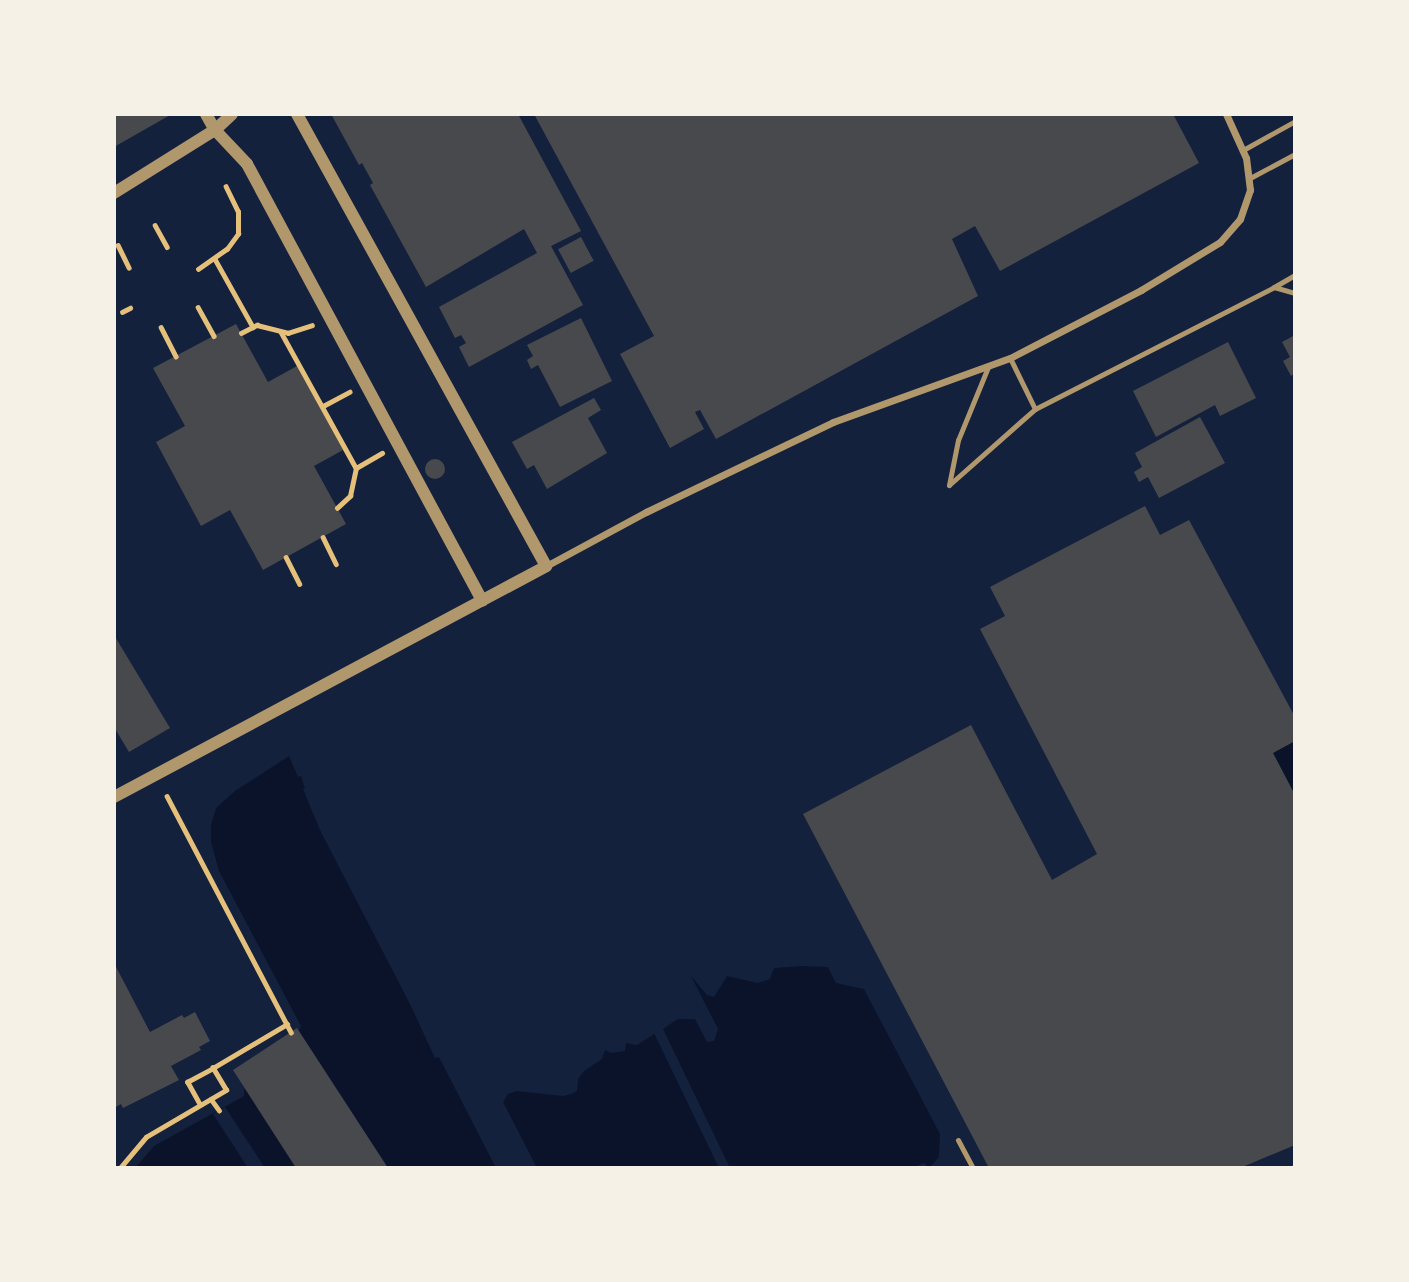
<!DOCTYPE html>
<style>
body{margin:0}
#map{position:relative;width:1409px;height:1282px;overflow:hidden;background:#14213d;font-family:Arial,sans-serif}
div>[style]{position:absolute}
.water>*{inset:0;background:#0b132b}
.pier>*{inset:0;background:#14213d}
.building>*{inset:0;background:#48494c;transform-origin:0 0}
.round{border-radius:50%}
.path>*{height:4.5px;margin:-2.25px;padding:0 2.25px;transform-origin:2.25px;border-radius:2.25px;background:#e5c07b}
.service>*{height:5px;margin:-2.5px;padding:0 2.5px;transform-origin:2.5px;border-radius:2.5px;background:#b1986c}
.minor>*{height:7px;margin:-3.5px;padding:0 3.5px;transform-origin:3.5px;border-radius:3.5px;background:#b1986c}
.tertiary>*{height:12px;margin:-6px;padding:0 6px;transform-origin:6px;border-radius:6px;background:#b1986c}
span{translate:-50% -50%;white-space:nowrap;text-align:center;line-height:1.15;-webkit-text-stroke:7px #f6f1e7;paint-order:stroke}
.frame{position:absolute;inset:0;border:116px solid #f6f1e7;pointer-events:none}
</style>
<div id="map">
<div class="water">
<i style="clip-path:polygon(1295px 741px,1295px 795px,1273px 753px)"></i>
<i style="clip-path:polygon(289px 756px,298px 777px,301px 776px,305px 788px,303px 789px,320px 830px,411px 1006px,435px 1058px,439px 1057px,496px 1168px,135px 1168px,154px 1146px,244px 1096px,244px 1089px,267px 1102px,301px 1026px,219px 871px,211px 842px,211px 825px,216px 808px,235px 791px)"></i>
<i style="clip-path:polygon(801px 966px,828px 967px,836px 983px,864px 989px,940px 1134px,939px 1157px,929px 1168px,924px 1163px,911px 1168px,537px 1168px,503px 1102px,508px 1094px,517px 1091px,563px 1096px,571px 1094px,577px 1091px,578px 1079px,584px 1071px,602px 1059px,605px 1050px,611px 1053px,625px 1051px,626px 1043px,637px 1045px,678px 1019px,695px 1019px,707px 1042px,714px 1041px,718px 1029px,691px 976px,707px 995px,714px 997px,727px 976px,758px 983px,770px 979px,774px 968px)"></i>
</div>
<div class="pier">
<i style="clip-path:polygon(684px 1014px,663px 1029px,730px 1168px,719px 1168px,654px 1033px,635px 1043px,634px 1041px)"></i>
<i style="clip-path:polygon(225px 1107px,265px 1168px,248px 1168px,213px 1114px)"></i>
</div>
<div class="building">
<i style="clip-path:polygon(114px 114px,172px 114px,114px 147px)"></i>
<i style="clip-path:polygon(331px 114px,518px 114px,581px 231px,551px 246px,583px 305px,469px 367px,459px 347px,466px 343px,461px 335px,455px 338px,439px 307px,537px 253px,524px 229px,426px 287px,370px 185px,373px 183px,362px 163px,359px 165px)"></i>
<i style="clip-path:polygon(534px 114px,1173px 114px,1199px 163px,1000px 271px,975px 226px,952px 239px,978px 296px,716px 439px,700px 410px,695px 412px,704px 429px,670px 448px,620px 354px,654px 336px)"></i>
<i style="left:581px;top:237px;width:27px;height:26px;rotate:62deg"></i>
<i style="clip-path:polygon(581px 318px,612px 381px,560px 407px,538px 365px,531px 369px,527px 360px,533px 356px,527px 345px)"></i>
<i style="clip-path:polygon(236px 324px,268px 382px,297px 366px,343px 450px,314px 466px,346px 524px,263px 570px,230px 510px,201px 526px,156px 442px,185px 426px,153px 368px)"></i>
<i style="clip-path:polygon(1295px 335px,1295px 373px,1291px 376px,1283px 361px,1290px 357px,1282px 342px)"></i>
<i style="clip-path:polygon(1228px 342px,1256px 398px,1220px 416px,1215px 405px,1156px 437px,1133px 391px)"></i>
<i style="clip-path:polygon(594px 398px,601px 410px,588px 418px,607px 453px,547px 489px,534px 465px,527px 469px,512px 442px)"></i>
<i style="clip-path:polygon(1200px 417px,1225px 463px,1159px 498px,1148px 477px,1139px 482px,1134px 472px,1142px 467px,1135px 453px)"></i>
<i class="round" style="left:425px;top:459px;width:20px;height:20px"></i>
<i style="clip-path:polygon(1145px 506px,1160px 535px,1189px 520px,1295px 717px,1295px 741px,1273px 753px,1295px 795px,1295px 1145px,1240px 1168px,989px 1168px,803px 814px,971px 725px,1052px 880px,1097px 854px,980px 629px,1005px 616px,990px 587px)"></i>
<i style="clip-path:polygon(114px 635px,170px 728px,129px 752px,114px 727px)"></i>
<i style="clip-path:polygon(114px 963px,150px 1032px,182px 1015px,184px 1018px,195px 1012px,210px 1041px,199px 1047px,201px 1050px,171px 1066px,179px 1080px,123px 1108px,121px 1104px,114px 1108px)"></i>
<i style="clip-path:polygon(297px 1028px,388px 1168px,296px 1168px,233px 1070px)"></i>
</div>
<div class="path">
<i style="left:155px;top:225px;width:25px;rotate:61deg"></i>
<i style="left:118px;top:245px;width:25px;rotate:64deg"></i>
<i style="left:215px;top:259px;width:78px;rotate:60.8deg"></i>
<i style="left:198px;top:269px;width:35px;rotate:-35deg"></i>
<i style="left:227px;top:249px;width:19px;rotate:-54deg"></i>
<i style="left:238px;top:234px;width:22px;rotate:-90deg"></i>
<i style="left:238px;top:212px;width:28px;rotate:-116deg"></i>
<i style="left:198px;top:307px;width:33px;rotate:61deg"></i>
<i style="left:122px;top:312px;width:9px;rotate:-27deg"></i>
<i style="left:161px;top:327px;width:33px;rotate:63deg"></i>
<i style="left:281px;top:332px;width:155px;rotate:61.1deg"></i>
<i style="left:241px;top:333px;width:18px;rotate:-27deg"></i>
<i style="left:257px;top:325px;width:32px;rotate:14deg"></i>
<i style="left:288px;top:333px;width:25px;rotate:-18deg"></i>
<i style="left:323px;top:406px;width:30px;rotate:-28deg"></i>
<i style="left:337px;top:508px;width:18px;rotate:-43deg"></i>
<i style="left:350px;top:496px;width:29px;rotate:-78deg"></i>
<i style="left:356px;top:468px;width:30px;rotate:-30deg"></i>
<i style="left:323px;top:537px;width:30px;rotate:64deg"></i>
<i style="left:286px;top:557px;width:30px;rotate:63deg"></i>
<i style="left:167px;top:796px;width:267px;rotate:62.3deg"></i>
<i style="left:211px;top:1099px;width:14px;rotate:54deg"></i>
<i style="left:200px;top:1105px;width:26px;rotate:-119deg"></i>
<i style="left:187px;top:1082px;width:30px;rotate:-28deg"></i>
<i style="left:120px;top:1168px;width:40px;rotate:-50deg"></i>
<i style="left:146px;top:1137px;width:93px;rotate:-30.4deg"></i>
<i style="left:226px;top:1090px;width:26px;rotate:-121deg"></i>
<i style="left:213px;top:1068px;width:86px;rotate:-30.7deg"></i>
</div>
<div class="service">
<i style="left:1243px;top:150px;width:60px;rotate:-29.1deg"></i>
<i style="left:1250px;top:178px;width:51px;rotate:-28.1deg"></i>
<i style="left:1274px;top:287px;width:24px;rotate:-30deg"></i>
<i style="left:988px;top:367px;width:79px;rotate:112.3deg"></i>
<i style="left:958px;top:440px;width:46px;rotate:101.3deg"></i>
<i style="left:949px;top:485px;width:115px;rotate:-41.5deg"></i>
<i style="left:1035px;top:409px;width:57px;rotate:-116.1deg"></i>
<i style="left:1035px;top:409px;width:268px;rotate:-27deg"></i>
<i style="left:1274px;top:287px;width:22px;rotate:16deg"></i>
<i style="left:958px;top:1140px;width:32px;rotate:62deg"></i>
<i style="left:1292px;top:1168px;width:3px;rotate:-18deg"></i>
</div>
<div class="minor">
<i style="left:546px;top:566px;width:114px;rotate:-28.4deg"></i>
<i style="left:646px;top:512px;width:208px;rotate:-25.7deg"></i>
<i style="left:833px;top:422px;width:188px;rotate:-19.9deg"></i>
<i style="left:1010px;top:358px;width:148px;rotate:-27.4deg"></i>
<i style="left:1141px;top:290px;width:92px;rotate:-31.3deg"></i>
<i style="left:1220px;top:242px;width:30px;rotate:-49deg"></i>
<i style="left:1240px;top:219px;width:31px;rotate:-71deg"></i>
<i style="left:1250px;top:190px;width:32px;rotate:-97deg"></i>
<i style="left:1246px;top:158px;width:48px;rotate:-114.4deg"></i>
</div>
<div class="tertiary">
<i style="left:206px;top:114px;width:18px;rotate:61deg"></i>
<i style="left:215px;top:130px;width:47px;rotate:46.7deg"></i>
<i style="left:247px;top:164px;width:496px;rotate:61.7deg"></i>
<i style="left:114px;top:193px;width:119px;rotate:-32deg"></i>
<i style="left:215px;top:130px;width:23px;rotate:-43deg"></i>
<i style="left:114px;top:797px;width:490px;rotate:-28.1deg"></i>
<i style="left:546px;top:566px;width:516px;rotate:-118.85deg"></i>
</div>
<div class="frame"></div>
</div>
